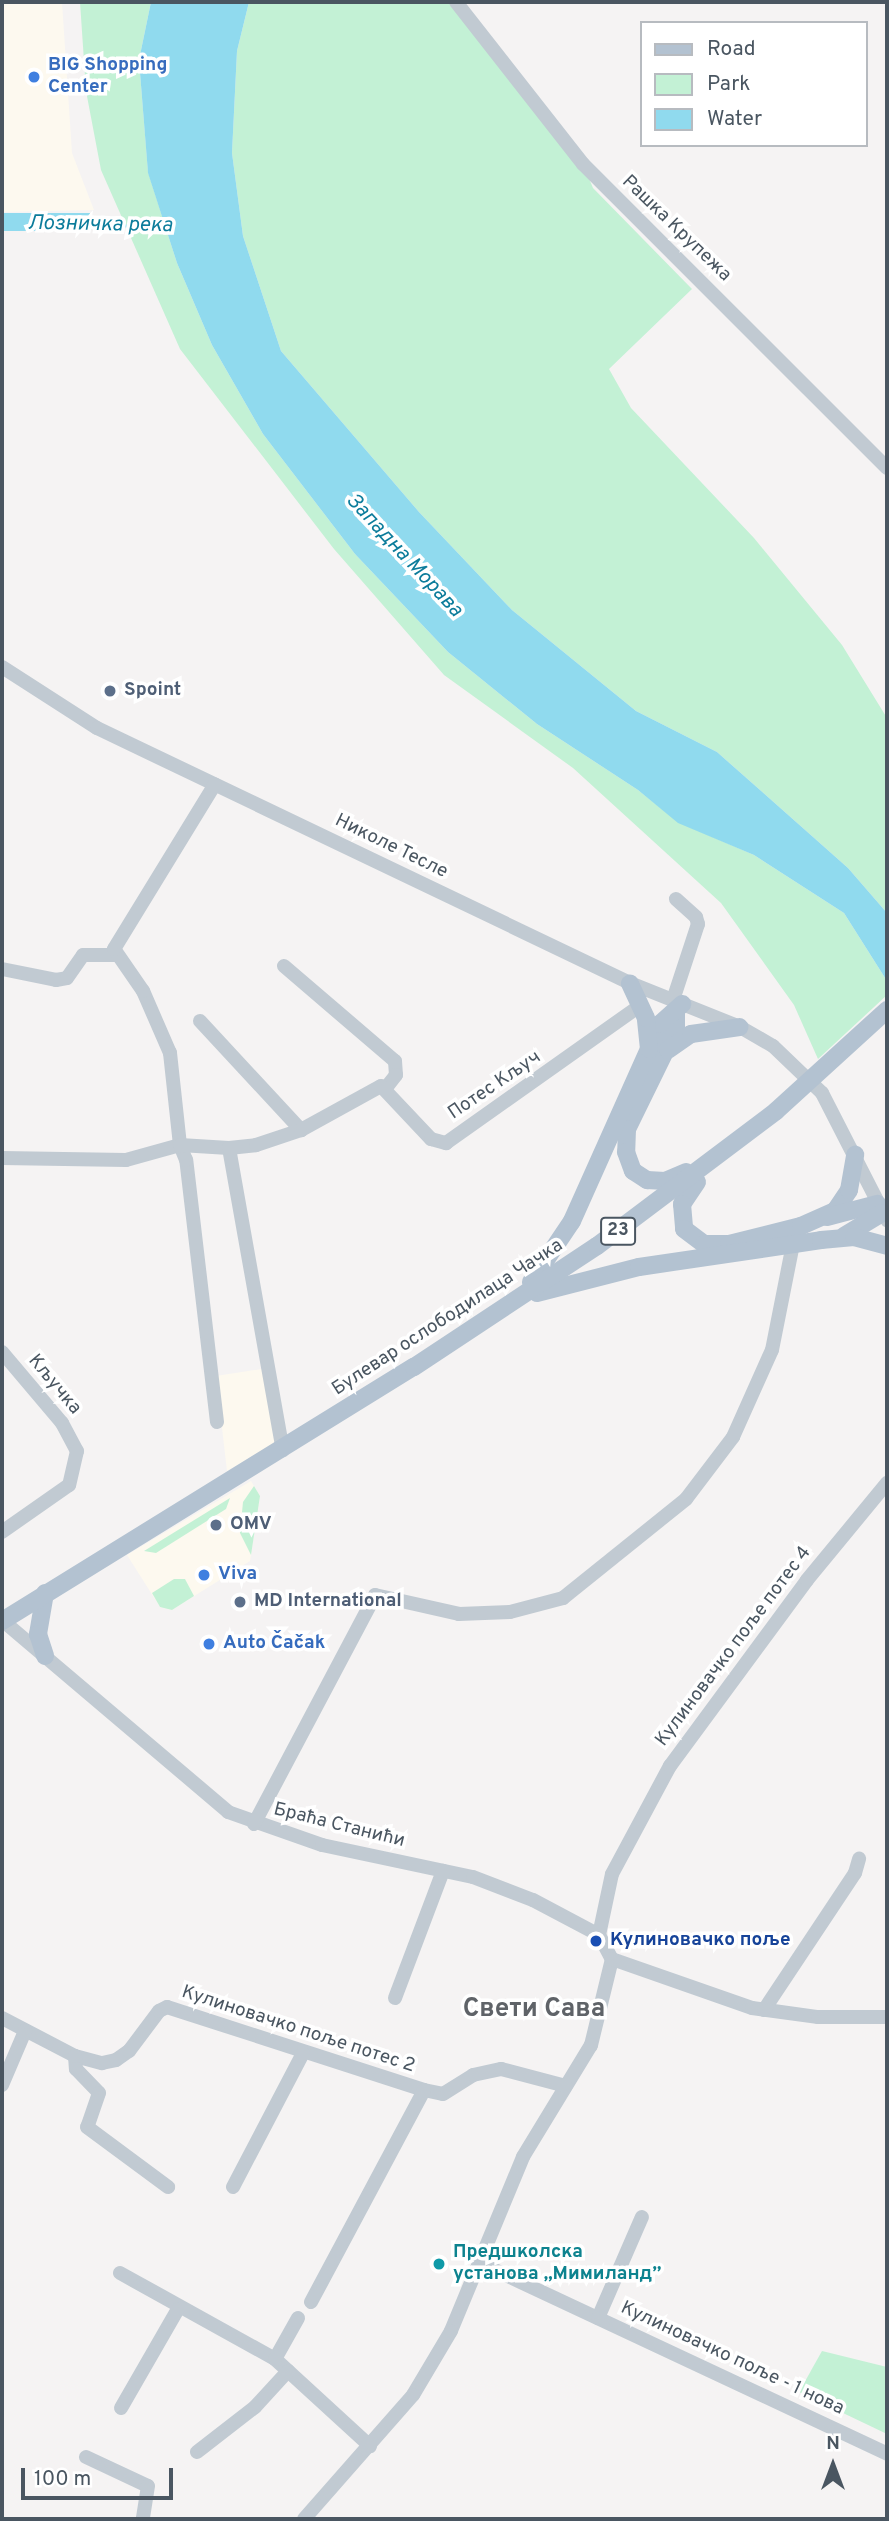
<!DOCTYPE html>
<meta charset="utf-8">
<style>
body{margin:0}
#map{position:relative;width:889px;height:2521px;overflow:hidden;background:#f5f3f3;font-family:Overpass,sans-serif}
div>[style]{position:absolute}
.commercial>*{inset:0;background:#fdf9ef}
.green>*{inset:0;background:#c3f1d5}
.water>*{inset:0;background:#90daee;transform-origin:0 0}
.stream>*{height:2.5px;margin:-1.25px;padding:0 1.25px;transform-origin:1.25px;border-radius:1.25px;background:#90daee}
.minor>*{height:14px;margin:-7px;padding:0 7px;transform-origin:7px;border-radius:7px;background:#c1cad2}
.major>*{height:18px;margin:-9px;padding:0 9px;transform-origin:9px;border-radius:9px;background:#b3c2d1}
.major-bridge>*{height:18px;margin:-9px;padding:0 9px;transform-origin:9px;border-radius:9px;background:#b3c2d1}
.dots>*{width:19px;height:19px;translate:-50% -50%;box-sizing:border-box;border:4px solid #fff;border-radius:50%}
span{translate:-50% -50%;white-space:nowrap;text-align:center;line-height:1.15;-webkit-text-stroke:7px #fff;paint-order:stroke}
.shield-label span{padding:2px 5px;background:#fff;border:2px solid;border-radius:5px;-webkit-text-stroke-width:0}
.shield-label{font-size:18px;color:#4a5661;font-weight:700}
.shop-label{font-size:19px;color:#366cbe;font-weight:700}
.left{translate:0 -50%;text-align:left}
.street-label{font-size:19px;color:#4a5661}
.service-label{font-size:19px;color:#4e5e75;font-weight:700}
.transit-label{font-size:19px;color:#164399;font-weight:700}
.culture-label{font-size:19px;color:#0d838f;font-weight:700}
.water-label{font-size:21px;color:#0c7c9b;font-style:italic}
.district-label{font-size:26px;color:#5f6368;font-weight:700}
.frame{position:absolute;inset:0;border:4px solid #4a5661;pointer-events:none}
.legend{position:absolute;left:640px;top:21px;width:228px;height:126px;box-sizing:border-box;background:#fff;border:2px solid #b7bbc0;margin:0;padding:9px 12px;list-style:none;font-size:21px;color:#4a5661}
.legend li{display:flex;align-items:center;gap:14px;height:35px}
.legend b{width:35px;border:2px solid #b7bbc0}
.north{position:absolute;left:798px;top:2430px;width:70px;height:70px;-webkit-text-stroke:5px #fff;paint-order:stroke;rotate:0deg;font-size:19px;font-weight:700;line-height:28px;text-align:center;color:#4a5661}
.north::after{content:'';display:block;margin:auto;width:24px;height:32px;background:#4a5661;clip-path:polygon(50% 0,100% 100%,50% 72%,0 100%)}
.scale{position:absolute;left:21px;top:2468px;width:152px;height:32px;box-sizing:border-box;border:4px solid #4a5661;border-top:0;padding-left:9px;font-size:21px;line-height:24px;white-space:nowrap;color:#4a5661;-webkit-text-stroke:5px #fff;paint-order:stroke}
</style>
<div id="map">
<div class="commercial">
<i style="clip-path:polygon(2px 2px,62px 2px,72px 153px,94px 210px,2px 212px)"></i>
<i style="clip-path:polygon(268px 1368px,280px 1440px,227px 1471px,216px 1376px)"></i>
<i style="clip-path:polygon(251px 1481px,260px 1496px,250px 1561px,172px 1610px,160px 1607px,127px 1555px)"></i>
</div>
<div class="green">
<i style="clip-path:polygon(80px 2px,151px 2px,139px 60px,148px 172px,177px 263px,212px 345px,263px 434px,355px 554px,448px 652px,537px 724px,638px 790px,678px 822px,754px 855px,844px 913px,887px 981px,887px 995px,818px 1059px,794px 1005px,721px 903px,573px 768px,444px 675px,334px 549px,180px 349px,101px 170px,86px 91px)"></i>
<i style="clip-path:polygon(249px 2px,456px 2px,583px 164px,593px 188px,692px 289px,609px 369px,631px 408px,754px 538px,842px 645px,887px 718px,887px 913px,848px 868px,717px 752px,636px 711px,512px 610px,419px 512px,281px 351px,243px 236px,232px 153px,237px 51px)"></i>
<i style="clip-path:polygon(254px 1486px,260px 1496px,251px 1555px,240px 1533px,243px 1502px)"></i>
<i style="clip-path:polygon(230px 1498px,226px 1509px,156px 1553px,144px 1551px)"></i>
<i style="clip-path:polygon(174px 1579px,185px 1579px,194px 1596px,172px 1610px,160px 1607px,152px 1593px)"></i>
<i style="clip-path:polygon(822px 2351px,887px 2367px,887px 2434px,799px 2392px)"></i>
</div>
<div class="water">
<i style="clip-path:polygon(151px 2px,249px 2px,237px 51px,232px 153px,243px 236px,281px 351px,419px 512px,512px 610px,636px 711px,717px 752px,848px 868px,887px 913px,887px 981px,844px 913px,754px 855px,678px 823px,638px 790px,537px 724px,448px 652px,355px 554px,263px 434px,212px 345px,177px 263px,148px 173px,139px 60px)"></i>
<i style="left:2px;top:213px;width:88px;height:18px"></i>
</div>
<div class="stream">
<i style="left:89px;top:225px;width:77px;rotate:0.7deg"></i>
</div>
<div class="minor">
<i style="left:456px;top:2px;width:206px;rotate:51.9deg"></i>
<i style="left:583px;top:164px;width:430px;rotate:45deg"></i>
<i style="left:2px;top:667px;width:113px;rotate:32.7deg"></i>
<i style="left:97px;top:728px;width:591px;rotate:25.57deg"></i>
<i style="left:630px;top:983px;width:118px;rotate:21.8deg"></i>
<i style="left:740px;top:1027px;width:38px;rotate:30deg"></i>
<i style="left:773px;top:1046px;width:68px;rotate:43.8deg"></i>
<i style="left:822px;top:1093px;width:143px;rotate:62.9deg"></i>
<i style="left:284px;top:966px;width:146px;rotate:40.6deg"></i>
<i style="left:395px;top:1061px;width:14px;rotate:86deg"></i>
<i style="left:396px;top:1075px;width:16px;rotate:128deg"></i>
<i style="left:2px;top:969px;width:55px;rotate:11.5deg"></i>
<i style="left:56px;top:980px;width:11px;rotate:-10deg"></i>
<i style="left:67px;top:978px;width:28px;rotate:-55deg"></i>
<i style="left:83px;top:955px;width:32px"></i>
<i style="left:673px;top:1000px;width:80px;rotate:-71.8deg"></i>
<i style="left:698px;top:924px;width:7px;rotate:-106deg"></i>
<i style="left:696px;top:917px;width:27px;rotate:-138deg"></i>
<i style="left:200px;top:1021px;width:149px;rotate:47.2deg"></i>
<i style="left:229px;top:1148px;width:307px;rotate:79.9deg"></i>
<i style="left:2px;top:1158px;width:124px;rotate:0.9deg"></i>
<i style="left:126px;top:1160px;width:56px;rotate:-15.5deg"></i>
<i style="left:180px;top:1145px;width:93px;rotate:-96.2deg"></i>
<i style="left:170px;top:1053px;width:68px;rotate:-113.5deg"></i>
<i style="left:143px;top:991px;width:51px;rotate:-124.6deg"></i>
<i style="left:114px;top:949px;width:193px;rotate:-58.5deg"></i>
<i style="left:2px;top:1352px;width:93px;rotate:49.8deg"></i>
<i style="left:62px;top:1423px;width:32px;rotate:62deg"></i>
<i style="left:77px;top:1451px;width:35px;rotate:103deg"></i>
<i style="left:69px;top:1485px;width:82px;rotate:145deg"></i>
<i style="left:217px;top:1422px;width:264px;rotate:-96.7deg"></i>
<i style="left:186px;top:1160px;width:16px;rotate:-112deg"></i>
<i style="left:180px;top:1145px;width:49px;rotate:3.5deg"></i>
<i style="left:229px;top:1148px;width:27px;rotate:-6deg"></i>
<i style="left:256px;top:1145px;width:47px;rotate:-18.4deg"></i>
<i style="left:301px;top:1130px;width:91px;rotate:-28.8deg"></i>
<i style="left:381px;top:1086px;width:73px;rotate:46.7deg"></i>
<i style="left:431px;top:1139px;width:16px;rotate:15deg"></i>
<i style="left:446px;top:1143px;width:239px;rotate:-35.3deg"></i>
<i style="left:2px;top:1620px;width:297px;rotate:40.3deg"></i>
<i style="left:228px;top:1812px;width:100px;rotate:19.3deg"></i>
<i style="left:322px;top:1845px;width:154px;rotate:12deg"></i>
<i style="left:473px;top:1877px;width:64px;rotate:21deg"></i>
<i style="left:533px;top:1900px;width:75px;rotate:27.9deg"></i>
<i style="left:599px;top:1935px;width:27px;rotate:62deg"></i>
<i style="left:612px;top:1959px;width:89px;rotate:103.7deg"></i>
<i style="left:591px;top:2045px;width:131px;rotate:121.3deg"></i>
<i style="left:523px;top:2157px;width:188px;rotate:112.5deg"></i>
<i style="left:451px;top:2331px;width:74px;rotate:120.7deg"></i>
<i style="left:413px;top:2395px;width:165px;rotate:131.3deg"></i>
<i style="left:254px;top:1824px;width:259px;rotate:-62.1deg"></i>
<i style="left:375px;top:1595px;width:86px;rotate:12.7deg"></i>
<i style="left:459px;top:1614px;width:51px;rotate:-2.2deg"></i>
<i style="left:510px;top:1612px;width:55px;rotate:-14.8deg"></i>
<i style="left:563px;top:1598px;width:158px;rotate:-38.8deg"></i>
<i style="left:686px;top:1499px;width:78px;rotate:-52.8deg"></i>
<i style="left:733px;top:1437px;width:95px;rotate:-65.9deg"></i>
<i style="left:772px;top:1350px;width:108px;rotate:-78.8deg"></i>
<i style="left:599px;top:1935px;width:62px;rotate:-78deg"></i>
<i style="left:612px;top:1874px;width:123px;rotate:-61.8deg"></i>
<i style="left:670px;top:1766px;width:231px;rotate:-53.6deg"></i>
<i style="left:807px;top:1580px;width:126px;rotate:-50.5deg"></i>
<i style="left:612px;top:1959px;width:148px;rotate:19.3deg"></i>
<i style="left:752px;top:2008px;width:67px;rotate:7.8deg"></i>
<i style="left:818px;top:2017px;width:69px"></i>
<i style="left:395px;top:1998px;width:136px;rotate:-69.3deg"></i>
<i style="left:764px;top:2010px;width:164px;rotate:-56.4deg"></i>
<i style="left:855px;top:1873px;width:15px;rotate:-74deg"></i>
<i style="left:2px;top:2018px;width:82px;rotate:27.5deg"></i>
<i style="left:75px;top:2056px;width:28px;rotate:15deg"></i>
<i style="left:102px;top:2063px;width:14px;rotate:-12deg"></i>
<i style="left:116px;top:2060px;width:16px;rotate:-35deg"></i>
<i style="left:129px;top:2051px;width:50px;rotate:-53.1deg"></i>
<i style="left:159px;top:2011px;width:9px;rotate:-27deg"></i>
<i style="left:167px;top:2007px;width:270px;rotate:17.9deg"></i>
<i style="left:424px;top:2090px;width:19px;rotate:12deg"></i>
<i style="left:443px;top:2094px;width:36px;rotate:-32deg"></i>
<i style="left:473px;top:2075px;width:29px;rotate:-12deg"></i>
<i style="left:501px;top:2069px;width:67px;rotate:14.7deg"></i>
<i style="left:75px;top:2056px;width:13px;rotate:86deg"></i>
<i style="left:76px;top:2069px;width:33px;rotate:46deg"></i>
<i style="left:99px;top:2093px;width:36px;rotate:109deg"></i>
<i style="left:87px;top:2127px;width:101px;rotate:36.5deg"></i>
<i style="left:2px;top:2085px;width:59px;rotate:-66.9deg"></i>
<i style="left:233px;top:2187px;width:151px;rotate:-62.4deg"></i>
<i style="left:480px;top:2263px;width:450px;rotate:25.1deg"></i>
<i style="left:120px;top:2273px;width:177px;rotate:29deg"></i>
<i style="left:275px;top:2359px;width:129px;rotate:42.5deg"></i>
<i style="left:311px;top:2302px;width:240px;rotate:-61.9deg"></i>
<i style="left:598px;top:2318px;width:110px;rotate:-66.5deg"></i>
<i style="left:275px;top:2359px;width:47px;rotate:-60.7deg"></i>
<i style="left:121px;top:2408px;width:114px;rotate:-60.1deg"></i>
<i style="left:197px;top:2452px;width:73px;rotate:-37.8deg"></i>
<i style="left:255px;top:2407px;width:49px;rotate:-47.5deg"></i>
<i style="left:86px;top:2457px;width:68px;rotate:25.1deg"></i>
<i style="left:148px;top:2486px;width:33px;rotate:99deg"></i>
</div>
<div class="major">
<i style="left:676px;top:1011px;width:18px;rotate:90deg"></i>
<i style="left:676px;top:1029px;width:111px;rotate:116.1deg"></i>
<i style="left:627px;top:1129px;width:23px;rotate:92deg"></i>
<i style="left:626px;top:1152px;width:20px;rotate:70deg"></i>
<i style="left:633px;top:1171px;width:17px;rotate:33deg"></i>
<i style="left:647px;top:1180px;width:18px;rotate:3deg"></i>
<i style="left:665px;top:1181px;width:23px;rotate:-23deg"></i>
<i style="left:650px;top:1046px;width:24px;rotate:-66deg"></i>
<i style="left:660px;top:1024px;width:30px;rotate:-42deg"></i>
<i style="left:668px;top:1050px;width:28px;rotate:-35deg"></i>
<i style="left:691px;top:1034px;width:49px;rotate:-8.1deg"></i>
<i style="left:697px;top:1182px;width:27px;rotate:124deg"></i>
<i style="left:682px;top:1204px;width:25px;rotate:85deg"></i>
<i style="left:684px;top:1229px;width:25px;rotate:37deg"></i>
<i style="left:704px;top:1244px;width:25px"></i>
<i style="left:729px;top:1244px;width:74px;rotate:-14deg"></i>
<i style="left:801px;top:1226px;width:37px;rotate:-24deg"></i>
<i style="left:835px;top:1211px;width:25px;rotate:-56deg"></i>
<i style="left:849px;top:1190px;width:36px;rotate:-80deg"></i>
<i style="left:827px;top:1217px;width:52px;rotate:-14.6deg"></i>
<i style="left:844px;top:1236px;width:44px;rotate:-31.2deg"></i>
<i style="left:531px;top:1282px;width:73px;rotate:-56.1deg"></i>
<i style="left:572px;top:1221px;width:188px;rotate:-65.9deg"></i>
<i style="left:649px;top:1049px;width:31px;rotate:-96deg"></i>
<i style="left:646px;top:1018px;width:38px;rotate:-115deg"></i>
<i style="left:537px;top:1293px;width:105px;rotate:-14.3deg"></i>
<i style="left:639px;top:1267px;width:184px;rotate:-8.4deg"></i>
<i style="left:821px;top:1240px;width:33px;rotate:-5deg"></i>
<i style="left:854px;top:1237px;width:34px;rotate:15deg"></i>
<i style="left:45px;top:1593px;width:42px;rotate:99.7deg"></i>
<i style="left:38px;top:1634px;width:23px;rotate:72deg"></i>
<i style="left:2px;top:1621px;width:484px;rotate:-31.7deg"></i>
<i style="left:414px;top:1367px;width:219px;rotate:-33.5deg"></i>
<i style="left:597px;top:1246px;width:224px;rotate:-37deg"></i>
</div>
<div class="major-bridge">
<i style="left:776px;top:1111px;width:150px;rotate:-42.3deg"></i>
</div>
<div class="dots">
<i style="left:34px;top:77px;background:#3f7fe0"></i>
<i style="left:110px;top:691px;background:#5c6f8a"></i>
<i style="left:216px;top:1525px;background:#5c6f8a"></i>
<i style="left:204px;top:1575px;background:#3f7fe0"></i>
<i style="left:240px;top:1602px;background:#5c6f8a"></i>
<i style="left:209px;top:1644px;background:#3f7fe0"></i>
<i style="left:596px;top:1941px;background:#1a4fb4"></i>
<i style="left:439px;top:2264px;background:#0f9aa8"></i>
</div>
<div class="shield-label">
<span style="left:618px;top:1231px">23</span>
</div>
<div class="shop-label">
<span class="left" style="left:48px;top:77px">BIG Shopping<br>Center</span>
<span class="left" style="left:218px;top:1575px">Viva</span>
<span class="left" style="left:223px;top:1644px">Auto Čačak</span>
</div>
<div class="street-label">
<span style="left:676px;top:229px;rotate:44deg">Рашка Крупежа</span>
<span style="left:391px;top:847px;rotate:26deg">Николе Тесле</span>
<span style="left:495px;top:1086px;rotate:-34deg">Потес Кључ</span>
<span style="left:448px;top:1318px;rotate:-33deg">Булевар ослободилаца Чачка</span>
<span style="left:54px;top:1385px;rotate:50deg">Кључка</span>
<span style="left:734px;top:1647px;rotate:-53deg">Кулиновачко поље потес 4</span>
<span style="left:339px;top:1826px;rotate:14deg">Браћа Станићи</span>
<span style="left:298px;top:2030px;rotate:18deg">Кулиновачко поље потес 2</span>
<span style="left:732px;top:2359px;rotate:25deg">Кулиновачко поље - 1 нова</span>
</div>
<div class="service-label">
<span class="left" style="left:124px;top:691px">Spoint</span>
<span class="left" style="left:230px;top:1525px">OMV</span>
<span class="left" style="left:254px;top:1602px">MD International</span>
</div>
<div class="transit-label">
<span class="left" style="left:610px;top:1941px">Кулиновачко поље</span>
</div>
<div class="culture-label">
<span class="left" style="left:453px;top:2264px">Предшколска<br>установа „Мимиланд”</span>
</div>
<div class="water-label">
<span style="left:100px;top:225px;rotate:1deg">Лозничка река</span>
<span style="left:404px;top:556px;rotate:47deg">Западна Морава</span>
</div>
<div class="district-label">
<span style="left:534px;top:2010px">Свети Сава</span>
</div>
<div class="frame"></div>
<ul class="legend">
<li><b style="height:9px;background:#b3c2d1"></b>Road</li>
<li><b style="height:19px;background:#c3f1d5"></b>Park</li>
<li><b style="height:19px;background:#90daee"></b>Water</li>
</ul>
<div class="north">N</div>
<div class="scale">100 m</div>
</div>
